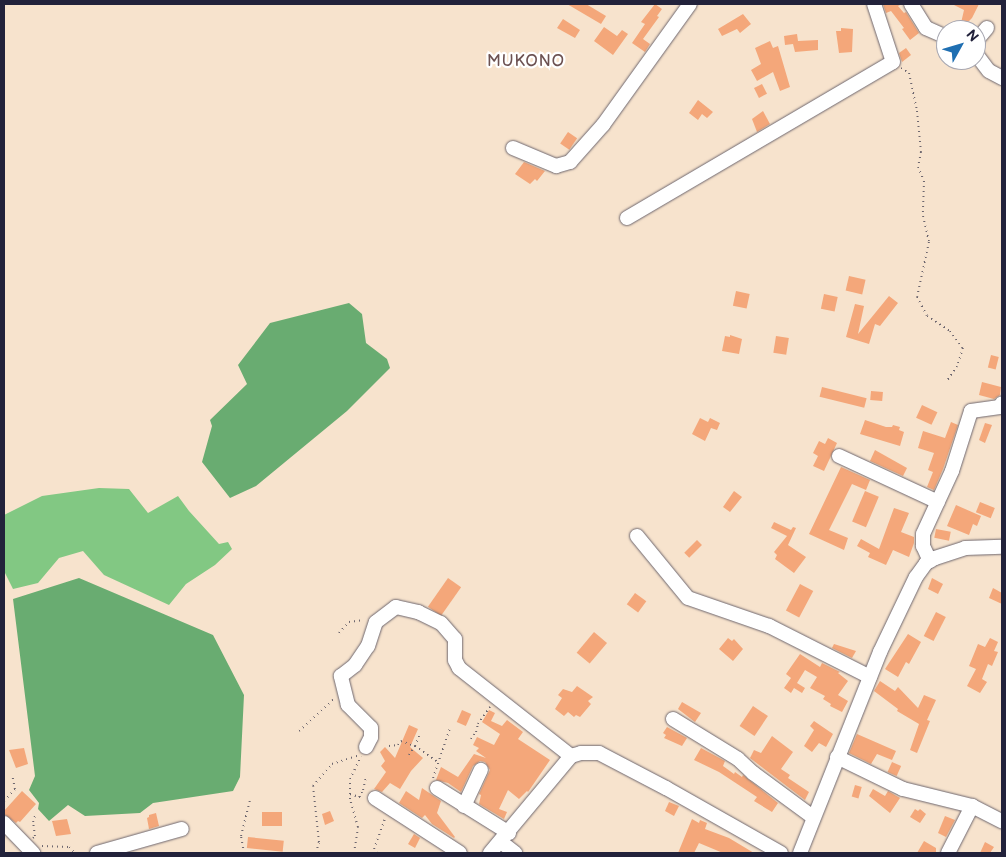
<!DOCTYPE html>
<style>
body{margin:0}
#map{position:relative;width:1006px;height:857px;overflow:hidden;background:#f7e3cd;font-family:"Balsamiq Sans",sans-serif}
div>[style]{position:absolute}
.green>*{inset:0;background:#82c883}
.forest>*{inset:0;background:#69ac71}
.building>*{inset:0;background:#f4a77a;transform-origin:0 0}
.path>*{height:2px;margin-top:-1px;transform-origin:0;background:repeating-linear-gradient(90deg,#6d666e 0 1px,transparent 0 5px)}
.roads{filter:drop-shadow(0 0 1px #6d666e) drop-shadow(0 0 1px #6d666e)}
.minor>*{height:14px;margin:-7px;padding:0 7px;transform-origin:7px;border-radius:7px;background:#fff}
span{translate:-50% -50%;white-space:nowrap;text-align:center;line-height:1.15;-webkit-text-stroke:4.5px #fff;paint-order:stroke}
.quarter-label{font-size:16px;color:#6c5151;letter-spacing:1px}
.frame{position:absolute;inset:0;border:5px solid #22223b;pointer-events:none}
.north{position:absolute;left:936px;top:20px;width:50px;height:50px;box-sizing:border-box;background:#fff;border:1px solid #a7a7b1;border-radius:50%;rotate:51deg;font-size:14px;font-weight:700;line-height:20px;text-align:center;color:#22223b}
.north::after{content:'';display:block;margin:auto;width:18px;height:22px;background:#1f6fb2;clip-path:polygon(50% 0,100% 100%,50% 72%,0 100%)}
</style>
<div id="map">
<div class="green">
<i style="clip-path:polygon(99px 488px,129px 489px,148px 513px,178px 496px,189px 511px,219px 544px,228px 542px,232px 549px,215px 565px,186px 584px,169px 605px,104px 575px,83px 551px,59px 558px,38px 583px,13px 589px,4px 571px,4px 515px,42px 496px)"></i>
</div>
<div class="forest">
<i style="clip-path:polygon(349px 303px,362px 314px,366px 343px,387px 359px,390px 368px,347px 411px,256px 486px,230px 498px,202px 462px,212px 426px,210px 420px,247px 384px,238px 365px,270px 323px)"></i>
<i style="clip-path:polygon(79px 578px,213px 635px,244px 695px,240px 777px,233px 791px,153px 803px,140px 813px,85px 816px,68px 805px,49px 821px,38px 809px,39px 803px,29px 790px,35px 776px,13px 599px)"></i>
</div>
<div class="building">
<i style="clip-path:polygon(567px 4px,586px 4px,606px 16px,601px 24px)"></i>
<i style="clip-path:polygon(655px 4px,662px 9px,657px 16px,659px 17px,643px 39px,650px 44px,645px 52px,632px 43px,645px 24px,641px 22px)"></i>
<i style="clip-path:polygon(883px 4px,902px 4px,898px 6px,904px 13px,906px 12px,919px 33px,910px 40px,902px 29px,904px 28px,891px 11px,886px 13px)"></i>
<i style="clip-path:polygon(952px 4px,979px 4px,972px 18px,967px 23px,961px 23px,964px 10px)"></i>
<i style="clip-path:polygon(743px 14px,751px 24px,740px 33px,737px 29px,722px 36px,718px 29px)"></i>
<i style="clip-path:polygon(563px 19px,580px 30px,575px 38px,557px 28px)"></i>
<i style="clip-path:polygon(604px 27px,617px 36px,622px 30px,628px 34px,613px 55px,594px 41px)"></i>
<i style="clip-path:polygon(841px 28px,853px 29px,852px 52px,839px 53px,836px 31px,841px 31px)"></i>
<i style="clip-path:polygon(797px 34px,798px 41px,818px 40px,818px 50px,795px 52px,793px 44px,785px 45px,784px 36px)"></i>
<i style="clip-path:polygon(770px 41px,773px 48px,778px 46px,790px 87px,780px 91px,773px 72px,757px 81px,751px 70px,761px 64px,755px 48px)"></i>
<i style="clip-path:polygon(906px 48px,911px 55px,902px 62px,899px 53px)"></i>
<i style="left:762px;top:84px;width:11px;height:9px;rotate:63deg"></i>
<i style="clip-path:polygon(698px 100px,713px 112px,707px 118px,702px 114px,698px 120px,689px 113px)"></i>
<i style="clip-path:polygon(763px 111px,770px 124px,757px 132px,752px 119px)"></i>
<i style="left:568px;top:132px;width:11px;height:14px;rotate:34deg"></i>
<i style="clip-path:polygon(524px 162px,545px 171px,537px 181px,535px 179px,530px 184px,515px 174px)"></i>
<i style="left:849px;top:276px;width:17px;height:15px;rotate:13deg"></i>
<i style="left:736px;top:291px;width:14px;height:15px;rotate:12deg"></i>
<i style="left:824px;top:294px;width:14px;height:15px;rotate:12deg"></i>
<i style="clip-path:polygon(889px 296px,898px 303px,880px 326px,875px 324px,869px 344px,846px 337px,855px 304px,864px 306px,858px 334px)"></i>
<i style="clip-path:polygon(730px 335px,742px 339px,739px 354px,722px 351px,725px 336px,730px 337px)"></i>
<i style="left:776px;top:336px;width:13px;height:17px;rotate:9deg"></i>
<i style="left:991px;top:355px;width:8px;height:13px;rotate:14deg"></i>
<i style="clip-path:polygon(982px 382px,1001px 387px,1000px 395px,994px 399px,979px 395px)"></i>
<i style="left:822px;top:387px;width:46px;height:10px;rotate:14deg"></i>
<i style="left:871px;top:391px;width:12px;height:9px;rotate:5deg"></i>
<i style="left:922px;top:405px;width:17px;height:14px;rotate:25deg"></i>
<i style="clip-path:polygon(700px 418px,708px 422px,710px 418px,720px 423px,717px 430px,711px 428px,705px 441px,692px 434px)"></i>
<i style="clip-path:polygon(865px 420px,886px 427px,892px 427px,893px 425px,900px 427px,899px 430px,904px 432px,900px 446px,860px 434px)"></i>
<i style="clip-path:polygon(951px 422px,958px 425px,943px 469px,934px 490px,927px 487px,933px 472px,928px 470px,934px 453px,918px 448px,923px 431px,945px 438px)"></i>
<i style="clip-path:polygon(985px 423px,992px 425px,985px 443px,979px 440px)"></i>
<i style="clip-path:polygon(828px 438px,837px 443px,824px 471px,813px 466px,818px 456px,813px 453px,819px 441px,825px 444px)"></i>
<i style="clip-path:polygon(875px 450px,907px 468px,903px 476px,870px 461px)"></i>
<i style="clip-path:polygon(841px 467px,870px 480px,866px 490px,852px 484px,829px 530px,848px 538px,844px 550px,809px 534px)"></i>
<i style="clip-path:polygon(734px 491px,742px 497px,730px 512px,723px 507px)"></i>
<i style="left:865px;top:491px;width:15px;height:33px;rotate:23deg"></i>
<i style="left:980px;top:502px;width:16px;height:11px;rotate:22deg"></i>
<i style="clip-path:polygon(956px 505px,981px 516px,977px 526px,973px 524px,969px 535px,947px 526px)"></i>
<i style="clip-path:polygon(894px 508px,909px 513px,901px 532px,914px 537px,914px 543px,909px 557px,893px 550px,886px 565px,868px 557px,870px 553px,857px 546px,861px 539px,879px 549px)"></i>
<i style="clip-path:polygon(774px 522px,791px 530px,793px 527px,796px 528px,788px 545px,806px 557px,794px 573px,775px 559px,777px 555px,774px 552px,787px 536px,771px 528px)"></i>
<i style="left:936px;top:529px;width:15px;height:9px;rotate:11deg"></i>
<i style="left:697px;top:540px;width:7px;height:18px;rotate:45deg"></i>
<i style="left:448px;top:578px;width:16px;height:35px;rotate:35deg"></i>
<i style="clip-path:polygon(932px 578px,943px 584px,938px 594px,928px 589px)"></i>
<i style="left:800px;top:584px;width:15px;height:30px;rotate:28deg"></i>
<i style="clip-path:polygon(993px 588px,1002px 593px,1002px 604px,989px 598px)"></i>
<i style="left:635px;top:593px;width:14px;height:14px;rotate:36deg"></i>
<i style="left:936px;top:612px;width:11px;height:27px;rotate:27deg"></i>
<i style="left:594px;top:632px;width:17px;height:27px;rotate:40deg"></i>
<i style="clip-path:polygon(908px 634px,921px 642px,909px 664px,906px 662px,898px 677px,885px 669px)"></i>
<i style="clip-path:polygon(728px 638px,732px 641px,734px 639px,743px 649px,733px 661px,719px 649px)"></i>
<i style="clip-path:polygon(990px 638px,998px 642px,994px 651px,998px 652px,992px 666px,988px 664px,982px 679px,987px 682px,980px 693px,967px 686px,976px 669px,969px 666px,978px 644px,985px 647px)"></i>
<i style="clip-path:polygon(834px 644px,856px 651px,852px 658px,832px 648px)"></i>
<i style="clip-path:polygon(800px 654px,820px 667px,822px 663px,840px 672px,838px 673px,848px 681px,838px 695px,848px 701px,842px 712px,830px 706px,831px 704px,823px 699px,825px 696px,810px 688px,817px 677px,805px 670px,797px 683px,805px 688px,802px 693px,794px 688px,791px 693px,784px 688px,791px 678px,786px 674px)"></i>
<i style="clip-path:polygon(880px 681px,895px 691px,898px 687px,918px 708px,924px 695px,936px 700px,927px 720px,930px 721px,917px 753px,910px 750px,919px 724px,897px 711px,898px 709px,874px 691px)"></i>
<i style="clip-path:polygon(577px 686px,593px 697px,588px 701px,591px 704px,580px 717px,576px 715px,574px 717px,568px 712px,564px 716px,555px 709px,562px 698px,558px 695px,563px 689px,572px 692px)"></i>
<i style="clip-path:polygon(682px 702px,701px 713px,695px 722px,678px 709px)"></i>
<i style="left:753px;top:706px;width:18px;height:24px;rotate:34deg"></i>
<i style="left:462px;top:710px;width:10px;height:13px;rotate:24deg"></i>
<i style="clip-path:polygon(489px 710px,495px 713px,491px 721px,502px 726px,507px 720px,523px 732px,518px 739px,550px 760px,528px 792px,527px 791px,519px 799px,508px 790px,499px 809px,507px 812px,504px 819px,479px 804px,481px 795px,479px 794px,490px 770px,485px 762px,480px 761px,473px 766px,461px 792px,448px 783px,436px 780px,441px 767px,458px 777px,474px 754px,486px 758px,476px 751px,479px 748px,473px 745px,477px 737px,494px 745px,500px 734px,482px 722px)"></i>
<i style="clip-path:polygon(814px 721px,833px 734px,826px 747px,819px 743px,812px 752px,804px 746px,814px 730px,810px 726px)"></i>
<i style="clip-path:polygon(409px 725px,418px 729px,410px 747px,423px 758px,411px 771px,400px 789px,390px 783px,382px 792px,374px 789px,386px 772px,381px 766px,385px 761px,380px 752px,385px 747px,395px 758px)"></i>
<i style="clip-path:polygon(667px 727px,687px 738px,682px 746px,664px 738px,666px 735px,663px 733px)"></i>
<i style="clip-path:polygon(857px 734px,896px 751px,892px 760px,877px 754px,871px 764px,849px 753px)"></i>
<i style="clip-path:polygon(772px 736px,793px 752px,781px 769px,790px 775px,788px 778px,809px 792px,805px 800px,750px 758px,754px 750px,761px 753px)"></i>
<i style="clip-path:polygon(24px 748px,28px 764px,16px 768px,9px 750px)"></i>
<i style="clip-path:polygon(701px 748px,725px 761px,723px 766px,734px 774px,735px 772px,742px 777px,743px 775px,778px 803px,772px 812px,754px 801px,757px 797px,719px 772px,694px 760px)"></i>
<i style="left:892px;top:762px;width:10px;height:11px;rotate:24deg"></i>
<i style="left:855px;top:785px;width:7px;height:12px;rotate:16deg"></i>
<i style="clip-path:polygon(422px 788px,441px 801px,437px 813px,455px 837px,454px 838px,432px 824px,425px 815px,422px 818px,399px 803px,406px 791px,419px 800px)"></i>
<i style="clip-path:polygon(873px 789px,885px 796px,888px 791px,900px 798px,890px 813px,869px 796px)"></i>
<i style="clip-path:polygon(22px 791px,36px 804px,20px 822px,18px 821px,16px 823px,4px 814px,4px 811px)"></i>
<i style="clip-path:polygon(669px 802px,679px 806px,674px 816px,665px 811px)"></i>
<i style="clip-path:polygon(915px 809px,918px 811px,920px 809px,926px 814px,920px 823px,910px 817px)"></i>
<i style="clip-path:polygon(330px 811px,334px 821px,325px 825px,322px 814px)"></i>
<i style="left:262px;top:812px;width:20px;height:14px"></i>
<i style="clip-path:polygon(156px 813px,159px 826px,149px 829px,147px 818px,149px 817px,149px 815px)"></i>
<i style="clip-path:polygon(945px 816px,955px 820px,946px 837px,938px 833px)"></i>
<i style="clip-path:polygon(67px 819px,71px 834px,56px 836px,52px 821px)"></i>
<i style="clip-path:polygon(692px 819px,699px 823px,700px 820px,707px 823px,705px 829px,729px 838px,754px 853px,723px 853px,699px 843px,694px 853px,678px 853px)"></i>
<i style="clip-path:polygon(414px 834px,420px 838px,415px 848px,408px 844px)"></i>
<i style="left:248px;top:837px;width:36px;height:11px;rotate:6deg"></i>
<i style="clip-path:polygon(924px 841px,936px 848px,936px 853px,917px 853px)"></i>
<i style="clip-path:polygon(985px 842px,994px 847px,990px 853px,980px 853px)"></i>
</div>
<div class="path">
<i style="left:901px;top:68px;width:9px;rotate:32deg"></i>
<i style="left:909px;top:73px;width:39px;rotate:78deg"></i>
<i style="left:917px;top:111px;width:41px;rotate:84.4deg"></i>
<i style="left:921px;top:152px;width:15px;rotate:101deg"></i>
<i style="left:918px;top:167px;width:15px;rotate:67deg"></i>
<i style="left:924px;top:181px;width:35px;rotate:92deg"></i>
<i style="left:923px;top:216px;width:27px;rotate:77deg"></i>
<i style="left:929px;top:242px;width:56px;rotate:102.3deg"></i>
<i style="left:917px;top:297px;width:21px;rotate:62deg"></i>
<i style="left:927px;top:316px;width:27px;rotate:33deg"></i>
<i style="left:950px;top:331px;width:21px;rotate:53deg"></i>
<i style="left:963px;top:348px;width:19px;rotate:108deg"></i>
<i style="left:957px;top:366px;width:18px;rotate:124deg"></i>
<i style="left:339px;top:633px;width:15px;rotate:-48deg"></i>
<i style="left:349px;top:622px;width:15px;rotate:-8deg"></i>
<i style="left:299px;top:731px;width:47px;rotate:-42.4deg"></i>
<i style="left:471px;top:739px;width:9px;rotate:-54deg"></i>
<i style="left:476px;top:732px;width:8px;rotate:-76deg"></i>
<i style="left:478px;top:724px;width:21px;rotate:-55deg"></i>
<i style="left:389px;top:746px;width:9px;rotate:-6deg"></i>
<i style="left:398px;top:745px;width:5px;rotate:-53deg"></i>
<i style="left:401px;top:741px;width:15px;rotate:20deg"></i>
<i style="left:415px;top:746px;width:11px;rotate:-68deg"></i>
<i style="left:409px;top:755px;width:11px;rotate:-56deg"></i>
<i style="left:415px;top:746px;width:28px;rotate:35deg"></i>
<i style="left:433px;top:778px;width:53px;rotate:-71.2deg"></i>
<i style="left:350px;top:794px;width:14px;rotate:17deg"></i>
<i style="left:359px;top:797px;width:8px;rotate:-60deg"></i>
<i style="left:363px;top:790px;width:13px;rotate:-77deg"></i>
<i style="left:4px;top:801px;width:16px;rotate:-47deg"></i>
<i style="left:15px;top:789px;width:15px;rotate:-101deg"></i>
<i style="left:33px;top:838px;width:3px;rotate:-45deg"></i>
<i style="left:35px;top:836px;width:14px;rotate:-98deg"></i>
<i style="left:33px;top:822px;width:9px;rotate:-72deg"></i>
<i style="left:42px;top:846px;width:27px;rotate:2deg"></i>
<i style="left:69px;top:847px;width:8px;rotate:45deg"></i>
<i style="left:244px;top:853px;width:17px;rotate:-100deg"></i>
<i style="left:241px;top:836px;width:38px;rotate:-76deg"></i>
<i style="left:316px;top:853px;width:11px;rotate:-75deg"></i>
<i style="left:319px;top:842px;width:56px;rotate:-96.1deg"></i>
<i style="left:313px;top:786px;width:29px;rotate:-49deg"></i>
<i style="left:332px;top:764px;width:28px;rotate:-18deg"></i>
<i style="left:354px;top:853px;width:26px;rotate:-81deg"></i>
<i style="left:358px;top:827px;width:29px;rotate:-106deg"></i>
<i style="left:350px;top:799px;width:20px;rotate:-90deg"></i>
<i style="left:350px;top:779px;width:25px;rotate:-64deg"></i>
<i style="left:377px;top:853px;width:5px;rotate:-127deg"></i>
<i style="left:374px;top:849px;width:32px;rotate:-70deg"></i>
</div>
<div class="roads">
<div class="minor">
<i style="left:911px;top:4px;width:28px;rotate:58deg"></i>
<i style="left:926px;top:28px;width:22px;rotate:24deg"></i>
<i style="left:976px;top:41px;width:17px;rotate:-50deg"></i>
<i style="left:976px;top:54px;width:21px;rotate:53deg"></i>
<i style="left:989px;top:71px;width:15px;rotate:28deg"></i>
<i style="left:513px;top:148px;width:47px;rotate:22.7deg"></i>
<i style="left:556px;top:166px;width:15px;rotate:-16deg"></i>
<i style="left:570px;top:162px;width:50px;rotate:-48.3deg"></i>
<i style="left:603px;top:125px;width:149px;rotate:-54.3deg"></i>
<i style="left:627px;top:218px;width:308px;rotate:-30.4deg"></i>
<i style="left:893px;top:62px;width:61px;rotate:-108.1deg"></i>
<i style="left:839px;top:456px;width:109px;rotate:24.9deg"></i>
<i style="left:637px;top:536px;width:80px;rotate:50.6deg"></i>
<i style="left:688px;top:598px;width:86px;rotate:19.1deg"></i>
<i style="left:769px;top:626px;width:113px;rotate:26.8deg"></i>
<i style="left:930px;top:561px;width:17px;rotate:-115deg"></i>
<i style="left:923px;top:546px;width:12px;rotate:-90deg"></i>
<i style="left:923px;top:534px;width:69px;rotate:-65.3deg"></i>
<i style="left:952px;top:471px;width:63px;rotate:-72.4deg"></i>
<i style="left:971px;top:411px;width:29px;rotate:-8deg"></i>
<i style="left:1000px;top:407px;width:4px;rotate:-63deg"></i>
<i style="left:673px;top:719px;width:76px;rotate:31.6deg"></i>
<i style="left:738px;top:759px;width:21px;rotate:43deg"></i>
<i style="left:753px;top:773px;width:74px;rotate:36.3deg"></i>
<i style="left:366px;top:747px;width:11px;rotate:-63deg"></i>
<i style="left:371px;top:737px;width:9px;rotate:-90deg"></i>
<i style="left:371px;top:728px;width:33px;rotate:-135deg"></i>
<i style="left:348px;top:705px;width:30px;rotate:-104deg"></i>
<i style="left:341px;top:676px;width:18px;rotate:-38deg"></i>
<i style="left:355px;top:665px;width:23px;rotate:-56deg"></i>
<i style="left:368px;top:646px;width:25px;rotate:-72deg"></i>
<i style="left:376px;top:622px;width:25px;rotate:-37deg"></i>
<i style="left:396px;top:607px;width:23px;rotate:13deg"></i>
<i style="left:418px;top:612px;width:25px;rotate:26deg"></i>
<i style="left:441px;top:623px;width:21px;rotate:49deg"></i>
<i style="left:455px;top:639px;width:21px;rotate:90deg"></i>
<i style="left:455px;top:660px;width:9px;rotate:63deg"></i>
<i style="left:459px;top:668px;width:142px;rotate:38.2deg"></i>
<i style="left:837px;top:757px;width:73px;rotate:25.9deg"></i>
<i style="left:903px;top:789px;width:71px;rotate:13.8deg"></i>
<i style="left:972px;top:806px;width:34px;rotate:27deg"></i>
<i style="left:437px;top:788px;width:85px;rotate:32deg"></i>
<i style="left:375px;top:798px;width:101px;rotate:32.9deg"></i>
<i style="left:464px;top:806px;width:40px;rotate:-65deg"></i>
<i style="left:4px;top:823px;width:42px;rotate:46deg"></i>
<i style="left:501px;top:842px;width:18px;rotate:38deg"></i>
<i style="left:97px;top:853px;width:88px;rotate:-15.8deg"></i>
<i style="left:490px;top:853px;width:126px;rotate:-50.1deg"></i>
<i style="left:571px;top:756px;width:10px;rotate:-17deg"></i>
<i style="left:581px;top:753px;width:18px"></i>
<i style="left:599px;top:753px;width:76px;rotate:27.6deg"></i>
<i style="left:666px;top:788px;width:132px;rotate:29.5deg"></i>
<i style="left:800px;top:853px;width:216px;rotate:-68.3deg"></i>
<i style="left:880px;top:652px;width:83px;rotate:-64.4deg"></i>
<i style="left:916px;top:577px;width:17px;rotate:-54deg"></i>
<i style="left:926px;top:563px;width:10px;rotate:-29deg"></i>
<i style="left:935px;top:558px;width:32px;rotate:-18deg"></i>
<i style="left:965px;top:548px;width:37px;rotate:-2deg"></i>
<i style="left:948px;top:853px;width:53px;rotate:-62.9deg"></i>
</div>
</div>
<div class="quarter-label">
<span style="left:526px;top:62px">MUKONO</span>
</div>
<div class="frame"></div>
<div class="north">N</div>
</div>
